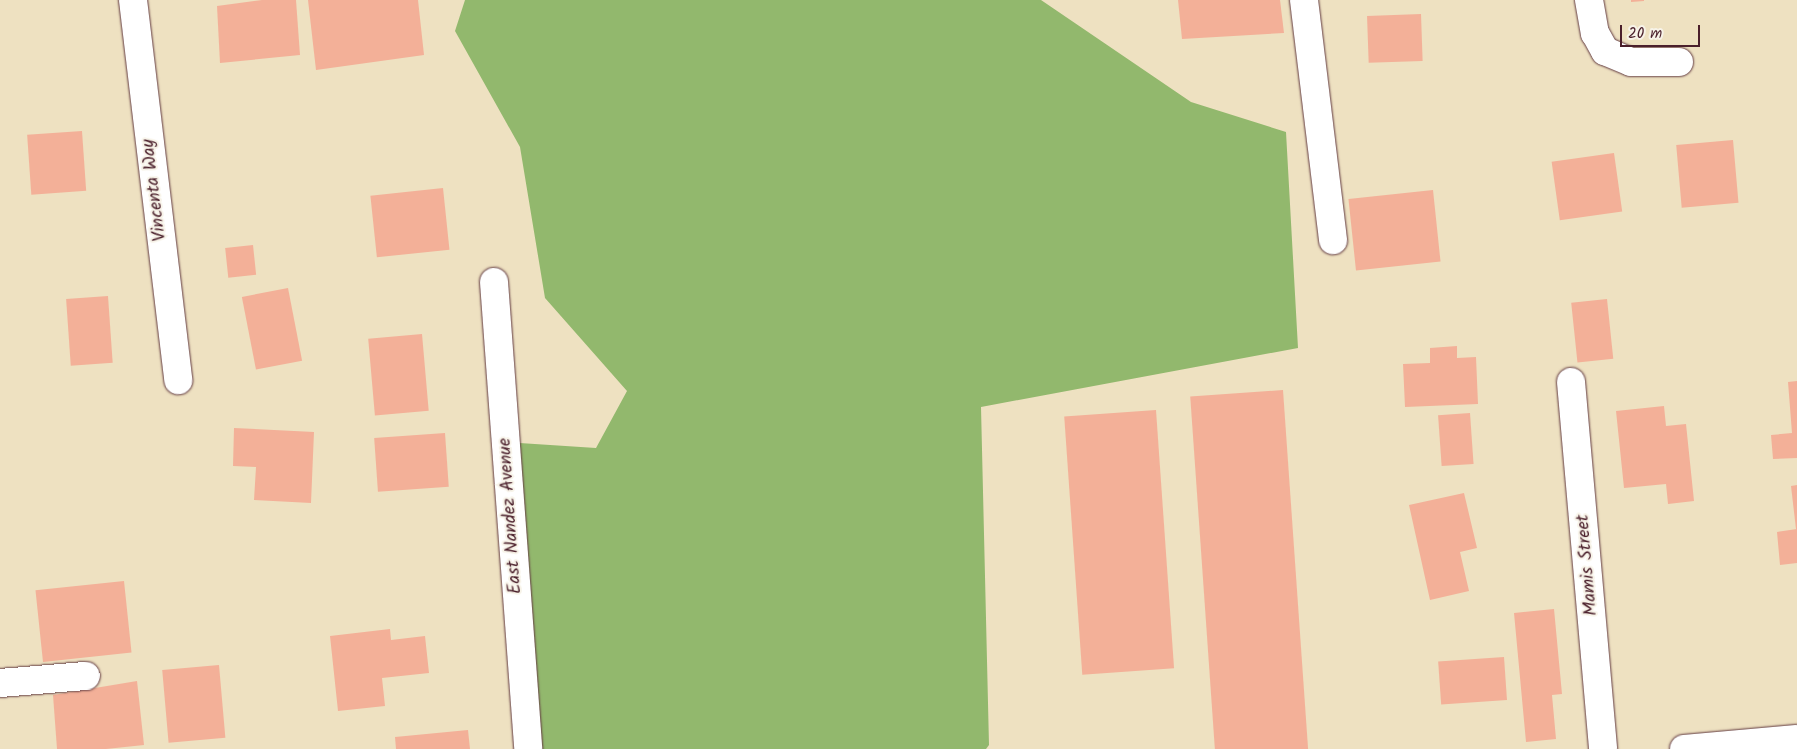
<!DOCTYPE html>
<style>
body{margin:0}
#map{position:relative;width:1797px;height:749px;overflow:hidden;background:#eee1c1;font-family:Kalam,sans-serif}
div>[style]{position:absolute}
.forest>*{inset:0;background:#92b86d}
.building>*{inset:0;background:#f3b098;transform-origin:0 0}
.roads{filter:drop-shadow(0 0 1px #633c42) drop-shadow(0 0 1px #633c42)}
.minor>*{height:28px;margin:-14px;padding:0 14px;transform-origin:14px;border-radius:14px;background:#fff}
span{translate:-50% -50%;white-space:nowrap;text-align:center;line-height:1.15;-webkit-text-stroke:4px #f7f3e8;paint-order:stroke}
.street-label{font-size:18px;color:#4a1f2b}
.scale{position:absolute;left:1620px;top:25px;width:80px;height:22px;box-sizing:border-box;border:2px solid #4a1f2b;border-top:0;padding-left:6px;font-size:15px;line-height:18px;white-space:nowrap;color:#4a1f2b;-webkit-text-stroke:4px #f7f3e8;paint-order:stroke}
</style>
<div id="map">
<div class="forest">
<i style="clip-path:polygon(465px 0,1041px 0,1191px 102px,1286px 132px,1298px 348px,981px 407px,989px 745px,986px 749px,531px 749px,505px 442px,596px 448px,627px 391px,545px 298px,520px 147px,455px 31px)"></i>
</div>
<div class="building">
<i style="clip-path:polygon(262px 0,296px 0,300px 55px,220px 63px,217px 6px)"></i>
<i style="clip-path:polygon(308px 0,418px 0,424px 55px,316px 70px)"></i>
<i style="clip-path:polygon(1178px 0,1280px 0,1284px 33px,1182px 39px)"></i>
<i style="clip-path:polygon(1631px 0,1644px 0,1644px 1px,1631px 2px)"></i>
<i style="left:1421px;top:14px;width:47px;height:54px;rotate:88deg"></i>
<i style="left:82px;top:131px;width:60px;height:55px;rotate:86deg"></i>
<i style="left:1733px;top:140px;width:63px;height:57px;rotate:85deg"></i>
<i style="left:1614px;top:153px;width:59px;height:63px;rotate:82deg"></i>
<i style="left:443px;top:188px;width:62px;height:73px;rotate:84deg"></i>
<i style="left:1433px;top:190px;width:72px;height:85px;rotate:84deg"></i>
<i style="left:253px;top:245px;width:30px;height:28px;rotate:84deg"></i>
<i style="left:288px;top:288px;width:74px;height:47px;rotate:79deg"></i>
<i style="left:108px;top:296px;width:67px;height:42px;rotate:86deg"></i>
<i style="left:1607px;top:299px;width:60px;height:36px;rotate:84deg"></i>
<i style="left:422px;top:334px;width:77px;height:54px;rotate:85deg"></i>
<i style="clip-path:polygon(1457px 346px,1457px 358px,1476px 357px,1478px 404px,1405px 407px,1403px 364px,1430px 363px,1430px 348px)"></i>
<i style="clip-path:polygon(1797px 381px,1797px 458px,1773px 459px,1771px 435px,1792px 433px,1788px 382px)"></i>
<i style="left:1283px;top:390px;width:360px;height:93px;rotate:86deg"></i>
<i style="clip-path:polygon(1664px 406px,1666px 426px,1686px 424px,1694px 501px,1668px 504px,1666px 484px,1624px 488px,1616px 411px)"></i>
<i style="left:1156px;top:410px;width:259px;height:92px;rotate:86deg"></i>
<i style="left:1470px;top:413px;width:51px;height:32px;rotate:86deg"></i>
<i style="clip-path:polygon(234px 428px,314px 432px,311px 503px,254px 500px,256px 467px,233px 466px)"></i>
<i style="left:445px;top:433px;width:54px;height:71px;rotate:86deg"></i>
<i style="clip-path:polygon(1797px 485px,1797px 529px,1796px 529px,1791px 486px)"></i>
<i style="clip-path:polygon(1464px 493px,1477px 548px,1460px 552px,1469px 591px,1430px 600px,1409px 505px)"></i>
<i style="clip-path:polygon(1797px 529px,1797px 563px,1780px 565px,1777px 532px)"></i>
<i style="left:124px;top:581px;width:72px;height:89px;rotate:84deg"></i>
<i style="clip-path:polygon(1554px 609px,1562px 694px,1552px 695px,1556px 739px,1526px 742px,1514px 613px)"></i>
<i style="clip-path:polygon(390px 629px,391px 640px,425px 636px,429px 673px,382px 678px,385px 706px,338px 711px,330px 636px)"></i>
<i style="left:1504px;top:657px;width:43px;height:66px;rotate:86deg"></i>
<i style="left:219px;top:665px;width:73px;height:57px;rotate:85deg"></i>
<i style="clip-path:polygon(137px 681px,144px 745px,106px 749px,57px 749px,53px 695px)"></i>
<i style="clip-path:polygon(468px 730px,470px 749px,396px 749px,395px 737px)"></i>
</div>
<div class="roads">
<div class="minor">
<i style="left:133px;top:0;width:383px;rotate:83.2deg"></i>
<i style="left:1304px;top:0;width:242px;rotate:83.1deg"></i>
<i style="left:1589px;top:0;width:34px;rotate:80deg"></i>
<i style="left:1595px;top:33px;width:21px;rotate:61deg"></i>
<i style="left:1605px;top:51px;width:28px;rotate:23deg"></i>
<i style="left:1631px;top:62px;width:48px"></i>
<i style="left:494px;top:282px;width:468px;rotate:85.8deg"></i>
<i style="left:1571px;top:382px;width:368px;rotate:85deg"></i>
<i style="left:0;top:683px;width:86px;rotate:-4.7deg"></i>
<i style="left:1684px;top:749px;width:113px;rotate:-5.1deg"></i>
</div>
</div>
<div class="street-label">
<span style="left:155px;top:190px;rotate:-97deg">Vincenta Way</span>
<span style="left:511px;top:516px;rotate:-94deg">East Nandez Avenue</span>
<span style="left:1588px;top:565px;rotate:-95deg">Mamis Street</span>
</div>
<div class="scale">20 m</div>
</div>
